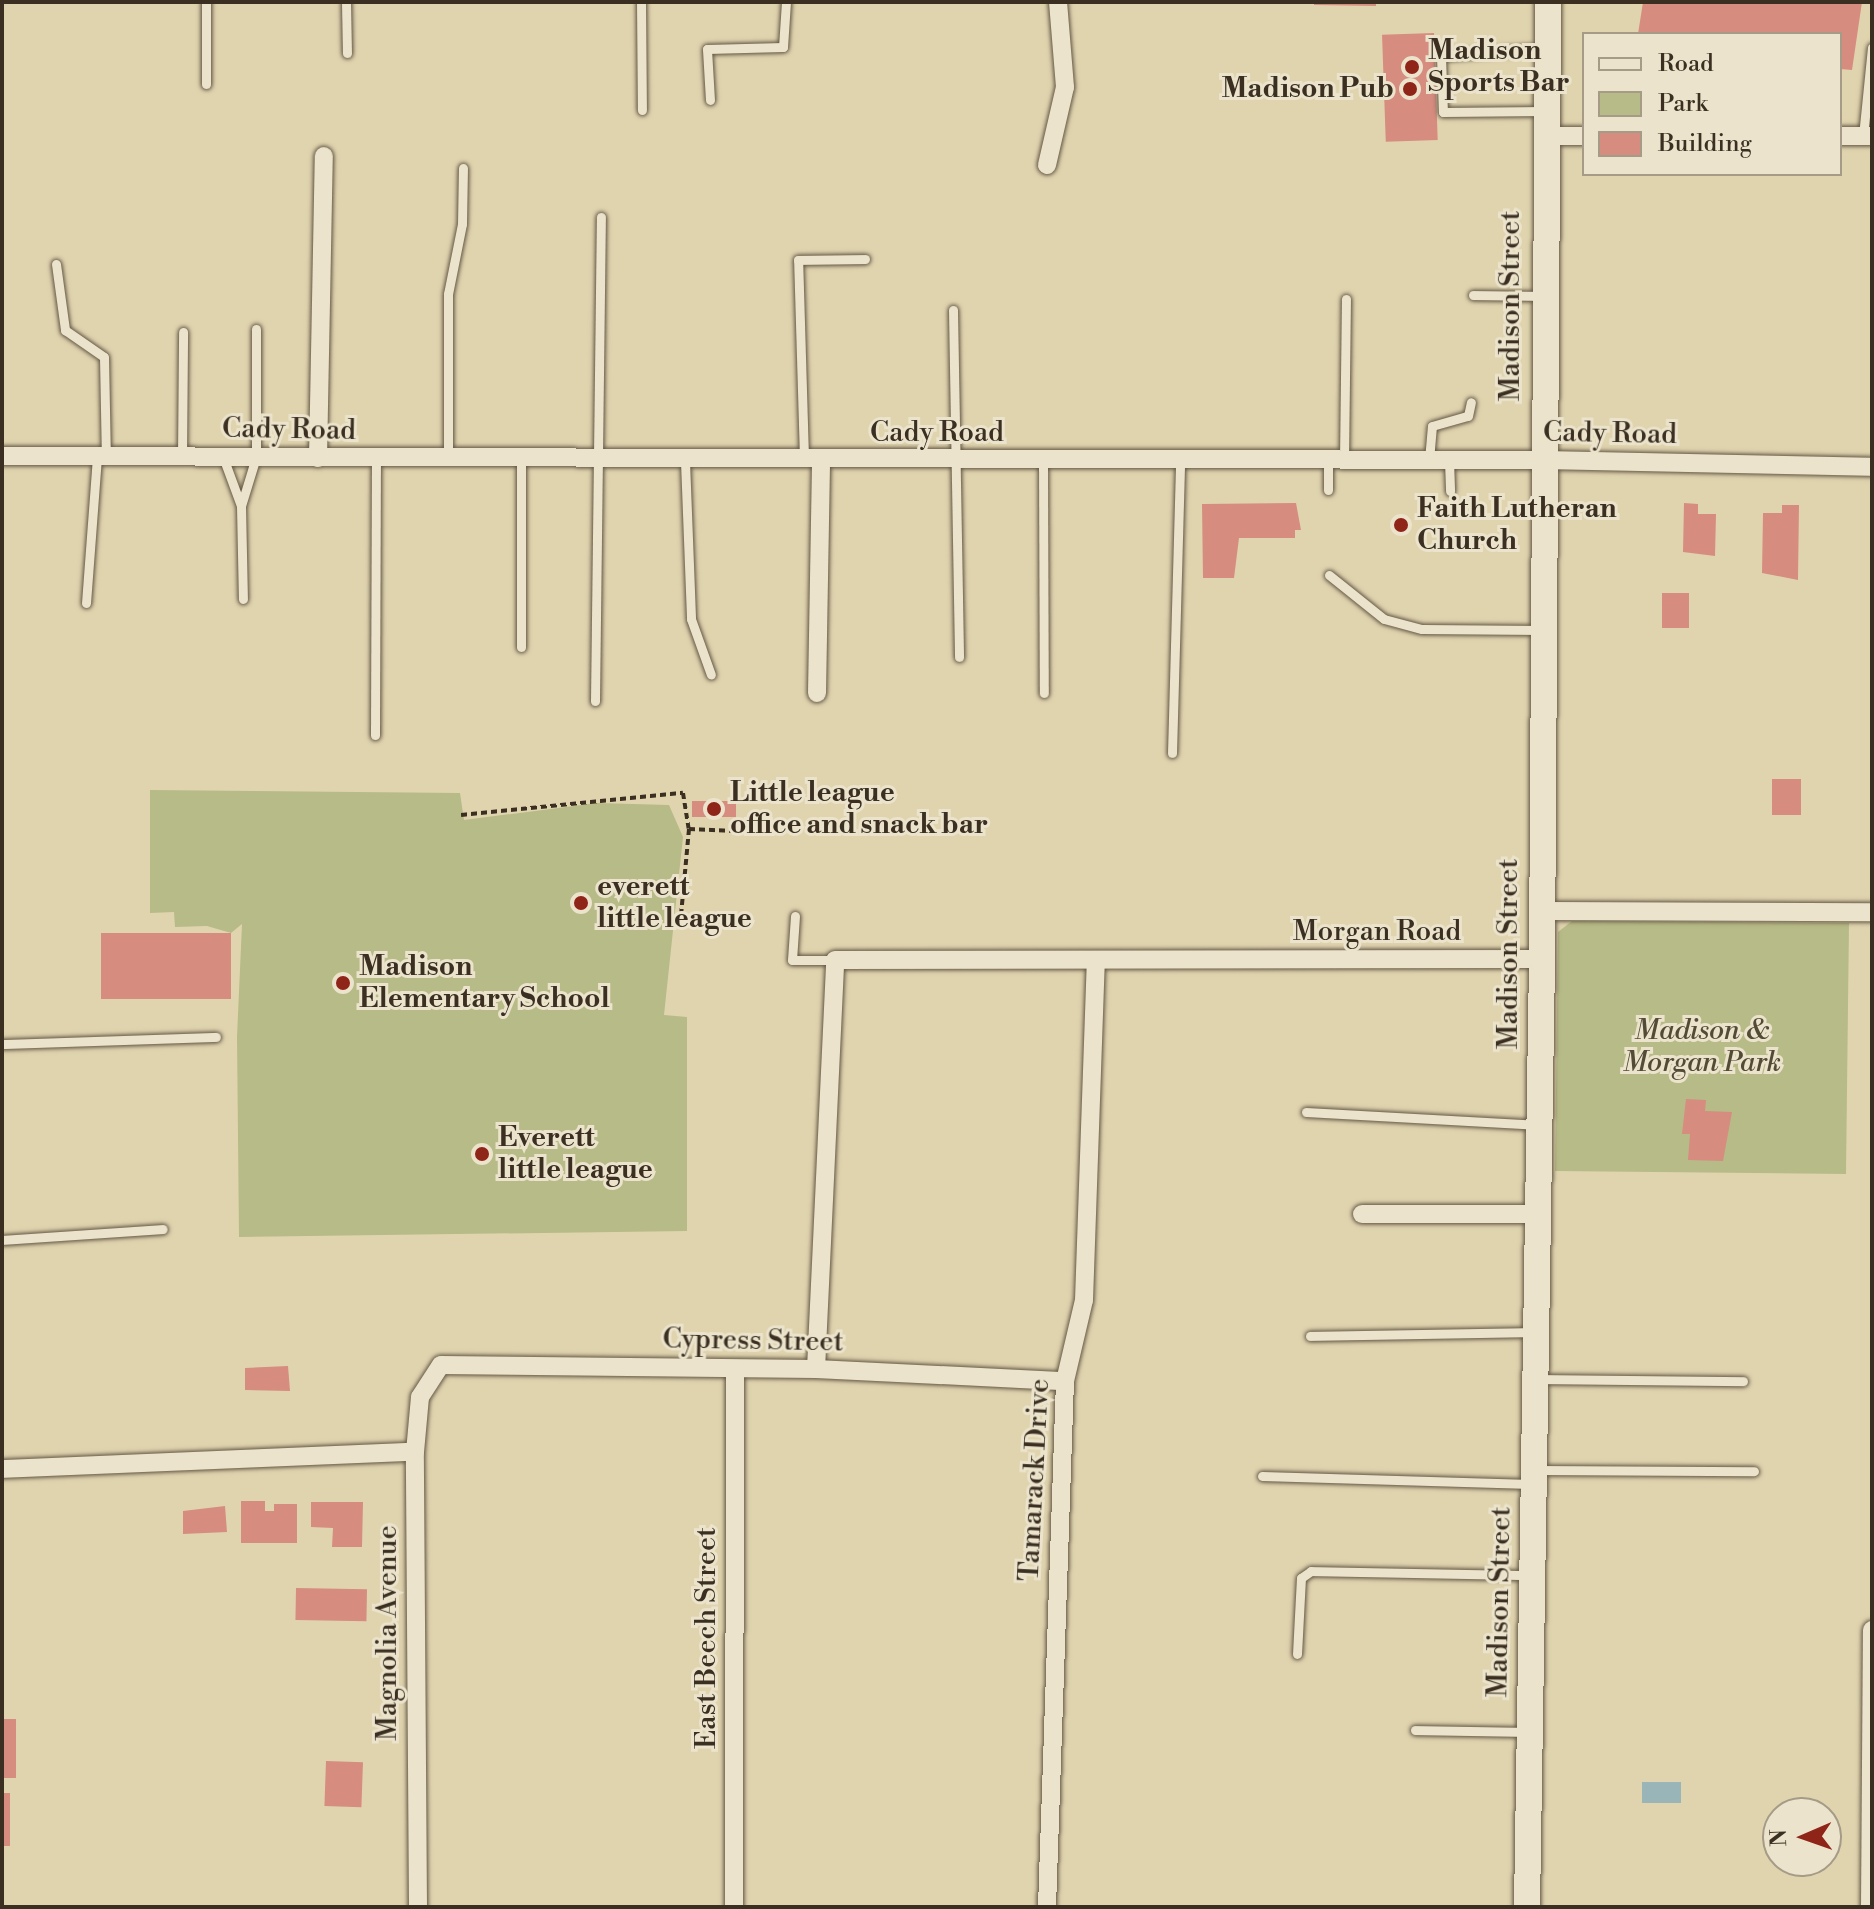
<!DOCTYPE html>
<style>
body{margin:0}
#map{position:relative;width:1874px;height:1909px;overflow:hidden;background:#e0d4af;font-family:"Libre Bodoni",serif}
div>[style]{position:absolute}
.green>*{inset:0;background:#b7bb87}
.water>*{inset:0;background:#9ab5b7;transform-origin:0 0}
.building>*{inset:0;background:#d68c7f;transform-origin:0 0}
.path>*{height:4px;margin-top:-2px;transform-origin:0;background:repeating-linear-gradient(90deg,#3b2f22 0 6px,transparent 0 10px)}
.roads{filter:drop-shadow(0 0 2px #645845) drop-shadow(0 0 2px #645845)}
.lane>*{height:9px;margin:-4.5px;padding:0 4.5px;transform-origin:4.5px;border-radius:4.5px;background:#ebe3cb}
.street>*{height:18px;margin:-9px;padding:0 9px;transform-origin:9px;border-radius:9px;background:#ebe3cb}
.secondary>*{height:26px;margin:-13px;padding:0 13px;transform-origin:13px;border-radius:13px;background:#ebe3cb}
.dots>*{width:22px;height:22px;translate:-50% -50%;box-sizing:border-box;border:4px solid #ebe3cb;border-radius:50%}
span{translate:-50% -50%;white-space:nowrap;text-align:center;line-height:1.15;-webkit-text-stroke:6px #ebe3cb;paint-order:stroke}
.poi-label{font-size:28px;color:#3b2f22;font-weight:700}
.left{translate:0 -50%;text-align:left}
.right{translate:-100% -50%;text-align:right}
.street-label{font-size:28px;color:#3b2f22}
.park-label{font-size:28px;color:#544b36;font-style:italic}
.frame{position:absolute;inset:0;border:4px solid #3b2f22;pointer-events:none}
.legend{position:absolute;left:1582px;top:32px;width:260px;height:144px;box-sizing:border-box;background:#ebe3cb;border:2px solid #a59b87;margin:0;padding:10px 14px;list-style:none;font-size:24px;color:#3b2f22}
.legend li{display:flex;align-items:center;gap:16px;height:40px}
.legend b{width:40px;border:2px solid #a59b87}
.north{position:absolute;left:1762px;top:1797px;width:80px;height:80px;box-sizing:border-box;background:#ebe3cb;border:2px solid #a59b87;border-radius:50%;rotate:268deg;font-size:22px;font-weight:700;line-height:32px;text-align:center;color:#3b2f22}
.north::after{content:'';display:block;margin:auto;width:28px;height:36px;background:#8f2418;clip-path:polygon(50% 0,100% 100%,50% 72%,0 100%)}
</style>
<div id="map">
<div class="green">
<i style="clip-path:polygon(150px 790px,460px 793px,464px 820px,597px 803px,669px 805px,683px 837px,664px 1015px,687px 1017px,687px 1231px,239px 1237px,237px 1037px,242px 924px,231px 933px,207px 926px,175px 927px,174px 912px,150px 913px)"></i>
<i style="clip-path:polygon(1572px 921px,1849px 923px,1846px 1174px,1555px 1171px,1558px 932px)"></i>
</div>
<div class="water">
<i style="left:1681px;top:1782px;width:21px;height:39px;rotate:90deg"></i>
</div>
<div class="building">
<i style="clip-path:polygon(1314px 2px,1376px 2px,1376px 6px,1314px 5px)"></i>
<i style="clip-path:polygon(1643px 2px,1862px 2px,1852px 70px,1840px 69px,1840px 34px,1638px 34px)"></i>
<i style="left:1434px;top:33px;width:107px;height:52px;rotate:88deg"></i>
<i style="clip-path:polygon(1296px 503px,1301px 530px,1295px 530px,1295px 538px,1239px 538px,1234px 578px,1203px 578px,1202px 504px)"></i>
<i style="clip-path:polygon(1684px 503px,1698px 504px,1698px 514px,1716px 514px,1715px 556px,1683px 552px)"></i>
<i style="clip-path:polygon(1782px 505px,1799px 505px,1798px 580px,1762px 573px,1763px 513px,1782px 513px)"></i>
<i style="left:1662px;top:593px;width:27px;height:35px"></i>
<i style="left:1772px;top:779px;width:29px;height:36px"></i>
<i style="left:736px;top:801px;width:16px;height:44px;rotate:90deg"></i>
<i style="left:231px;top:933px;width:66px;height:130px;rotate:90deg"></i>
<i style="clip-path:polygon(1686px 1099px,1706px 1100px,1705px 1111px,1732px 1112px,1723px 1161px,1688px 1160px,1690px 1134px,1682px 1134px)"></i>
<i style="clip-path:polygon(288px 1366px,290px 1391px,245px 1390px,245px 1368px)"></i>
<i style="clip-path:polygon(241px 1501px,265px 1501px,265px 1511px,274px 1511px,274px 1504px,297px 1504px,297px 1543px,241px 1543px)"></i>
<i style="clip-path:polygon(311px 1502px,363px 1502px,362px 1547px,332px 1547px,333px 1528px,311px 1527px)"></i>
<i style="clip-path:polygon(225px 1506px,227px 1532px,183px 1534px,183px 1511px)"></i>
<i style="left:296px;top:1588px;width:71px;height:32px;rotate:1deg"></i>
<i style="left:2px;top:1719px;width:14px;height:59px"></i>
<i style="left:326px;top:1761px;width:37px;height:45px;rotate:2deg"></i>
<i style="left:2px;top:1793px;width:8px;height:53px"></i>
</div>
<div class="path">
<i style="left:461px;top:815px;width:223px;rotate:-5.7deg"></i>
<i style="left:683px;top:793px;width:36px;rotate:81deg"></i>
<i style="left:689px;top:829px;width:86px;rotate:95.3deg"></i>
<i style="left:689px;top:829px;width:46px;rotate:2.5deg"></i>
</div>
<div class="roads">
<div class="lane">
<i style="left:206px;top:2px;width:82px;rotate:90deg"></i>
<i style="left:346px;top:2px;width:51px;rotate:88.9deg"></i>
<i style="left:641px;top:2px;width:108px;rotate:89.5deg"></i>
<i style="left:1543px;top:48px;width:102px;rotate:175.5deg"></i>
<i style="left:1441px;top:56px;width:56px;rotate:88deg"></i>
<i style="left:1443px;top:112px;width:102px;rotate:-0.6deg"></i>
<i style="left:710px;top:100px;width:51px;rotate:-93.4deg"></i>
<i style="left:707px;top:49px;width:76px;rotate:-1.5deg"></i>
<i style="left:783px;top:47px;width:45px;rotate:-86.2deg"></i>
<i style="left:1863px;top:136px;width:89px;rotate:-84.2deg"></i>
<i style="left:56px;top:264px;width:67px;rotate:82.2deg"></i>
<i style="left:65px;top:330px;width:47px;rotate:34.7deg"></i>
<i style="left:104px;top:357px;width:100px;rotate:88.9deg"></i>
<i style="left:1473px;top:295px;width:70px;rotate:0.8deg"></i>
<i style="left:953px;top:310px;width:347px;rotate:89deg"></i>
<i style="left:182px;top:457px;width:125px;rotate:-89.5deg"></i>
<i style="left:223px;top:457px;width:52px;rotate:69.8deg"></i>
<i style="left:241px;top:506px;width:51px;rotate:-73deg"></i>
<i style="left:256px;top:457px;width:128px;rotate:-90deg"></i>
<i style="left:804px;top:458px;width:198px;rotate:-91.7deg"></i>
<i style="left:798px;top:260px;width:67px;rotate:-0.9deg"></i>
<i style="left:448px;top:459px;width:165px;rotate:-90deg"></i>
<i style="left:448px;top:294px;width:71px;rotate:-78.7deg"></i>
<i style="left:462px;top:224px;width:56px;rotate:-89deg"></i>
<i style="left:521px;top:460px;width:187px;rotate:90deg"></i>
<i style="left:1344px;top:460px;width:161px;rotate:-89.3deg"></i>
<i style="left:1429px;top:460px;width:34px;rotate:-85deg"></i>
<i style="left:1432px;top:426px;width:37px;rotate:-16deg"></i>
<i style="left:1468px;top:416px;width:14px;rotate:-78deg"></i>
<i style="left:1449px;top:460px;width:31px;rotate:88deg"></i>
<i style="left:685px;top:461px;width:158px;rotate:87.8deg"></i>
<i style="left:691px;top:619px;width:59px;rotate:70.3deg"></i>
<i style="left:1043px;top:461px;width:232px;rotate:89.8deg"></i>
<i style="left:1328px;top:461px;width:29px;rotate:90deg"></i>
<i style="left:241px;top:506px;width:93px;rotate:88.8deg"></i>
<i style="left:1329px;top:575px;width:70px;rotate:38.7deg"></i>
<i style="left:1384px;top:619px;width:39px;rotate:15deg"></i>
<i style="left:1422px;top:629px;width:119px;rotate:0.5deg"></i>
<i style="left:86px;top:603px;width:147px;rotate:-85.7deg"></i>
<i style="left:595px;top:701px;width:484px;rotate:-89.3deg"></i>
<i style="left:375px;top:735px;width:276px;rotate:-89.8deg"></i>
<i style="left:1172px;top:753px;width:292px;rotate:-88.4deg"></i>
<i style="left:795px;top:916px;width:44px;rotate:93.9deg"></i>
<i style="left:792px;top:960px;width:43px"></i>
<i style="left:2px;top:1044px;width:214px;rotate:-1.9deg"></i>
<i style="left:1306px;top:1112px;width:230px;rotate:3.2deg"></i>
<i style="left:2px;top:1240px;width:161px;rotate:-3.9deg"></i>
<i style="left:1310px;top:1336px;width:223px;rotate:-1deg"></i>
<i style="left:1538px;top:1379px;width:205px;rotate:0.6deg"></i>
<i style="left:1537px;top:1470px;width:217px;rotate:0.3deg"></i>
<i style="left:1262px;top:1476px;width:269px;rotate:1.7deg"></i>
<i style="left:1297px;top:1654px;width:76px;rotate:-87deg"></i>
<i style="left:1301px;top:1578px;width:12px;rotate:-35deg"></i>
<i style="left:1311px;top:1571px;width:218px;rotate:1.1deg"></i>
<i style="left:1415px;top:1730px;width:111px;rotate:1deg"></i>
</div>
<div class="street">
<i style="left:1544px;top:136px;width:40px"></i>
<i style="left:1840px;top:136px;width:32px"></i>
<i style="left:1047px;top:165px;width:80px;rotate:-77deg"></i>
<i style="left:1065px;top:87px;width:85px;rotate:-94.7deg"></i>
<i style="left:2px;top:456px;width:1539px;rotate:0.15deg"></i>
<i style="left:1541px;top:460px;width:331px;rotate:1.2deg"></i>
<i style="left:318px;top:458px;width:302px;rotate:-88.9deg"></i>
<i style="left:817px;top:693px;width:231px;rotate:-89deg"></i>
<i style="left:1543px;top:924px;width:13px;rotate:-90deg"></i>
<i style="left:1543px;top:911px;width:329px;rotate:0.2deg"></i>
<i style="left:1362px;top:1214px;width:176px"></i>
<i style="left:816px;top:1369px;width:409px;rotate:-87.3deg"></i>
<i style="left:835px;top:960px;width:707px;rotate:-0.08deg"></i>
<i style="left:1542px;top:959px;width:9px;rotate:-90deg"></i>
<i style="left:2px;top:1469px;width:413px;rotate:-2.4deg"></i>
<i style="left:418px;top:1907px;width:455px;rotate:-90.4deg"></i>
<i style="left:415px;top:1452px;width:55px;rotate:-84.8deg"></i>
<i style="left:420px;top:1397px;width:38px;rotate:-57deg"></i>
<i style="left:441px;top:1365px;width:375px;rotate:0.6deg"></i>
<i style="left:816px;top:1369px;width:249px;rotate:2.8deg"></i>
<i style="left:734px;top:1907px;width:538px;rotate:-89.89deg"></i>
<i style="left:1047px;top:1907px;width:526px;rotate:-88.04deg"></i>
<i style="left:1065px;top:1381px;width:83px;rotate:-76.8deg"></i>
<i style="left:1084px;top:1300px;width:338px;rotate:-88deg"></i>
<i style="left:1870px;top:1907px;width:277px;rotate:-89.6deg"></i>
</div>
<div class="secondary">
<i style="left:1527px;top:1907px;width:948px;rotate:-89.09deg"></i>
<i style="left:1542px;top:959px;width:957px;rotate:-89.64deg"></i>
</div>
</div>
<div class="dots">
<i style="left:1412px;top:67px;background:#8f2418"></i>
<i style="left:1410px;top:89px;background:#8f2418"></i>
<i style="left:1401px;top:525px;background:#8f2418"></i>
<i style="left:714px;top:809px;background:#8f2418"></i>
<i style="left:581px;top:903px;background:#8f2418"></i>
<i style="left:343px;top:983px;background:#8f2418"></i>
<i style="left:482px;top:1154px;background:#8f2418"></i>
</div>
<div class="poi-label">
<span class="left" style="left:1428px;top:67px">Madison<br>Sports Bar</span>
<span class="right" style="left:1394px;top:89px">Madison Pub</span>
<span class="left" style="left:1417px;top:525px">Faith Lutheran<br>Church</span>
<span class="left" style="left:730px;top:809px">Little league<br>office and snack bar</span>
<span class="left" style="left:597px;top:903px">everett<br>little league</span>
<span class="left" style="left:359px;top:983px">Madison<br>Elementary School</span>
<span class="left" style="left:498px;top:1154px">Everett<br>little league</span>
</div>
<div class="street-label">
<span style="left:1511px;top:306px;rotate:-90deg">Madison Street</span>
<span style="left:289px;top:430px;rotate:1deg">Cady Road</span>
<span style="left:937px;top:433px">Cady Road</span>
<span style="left:1610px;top:434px;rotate:1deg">Cady Road</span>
<span style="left:1377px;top:932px">Morgan Road</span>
<span style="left:1509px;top:954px;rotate:-90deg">Madison Street</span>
<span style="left:753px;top:1341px;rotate:1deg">Cypress Street</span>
<span style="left:1035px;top:1480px;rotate:-87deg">Tamarack Drive</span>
<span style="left:1500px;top:1602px;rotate:-89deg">Madison Street</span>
<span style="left:388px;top:1633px;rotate:-90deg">Magnolia Avenue</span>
<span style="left:707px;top:1638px;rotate:-90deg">East Beech Street</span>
</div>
<div class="park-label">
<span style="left:1702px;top:1047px">Madison &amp;<br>Morgan Park</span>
</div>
<div class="frame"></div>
<ul class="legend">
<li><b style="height:10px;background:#ebe3cb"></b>Road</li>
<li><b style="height:22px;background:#b7bb87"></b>Park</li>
<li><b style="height:22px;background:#d68c7f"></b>Building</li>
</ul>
<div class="north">N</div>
</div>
